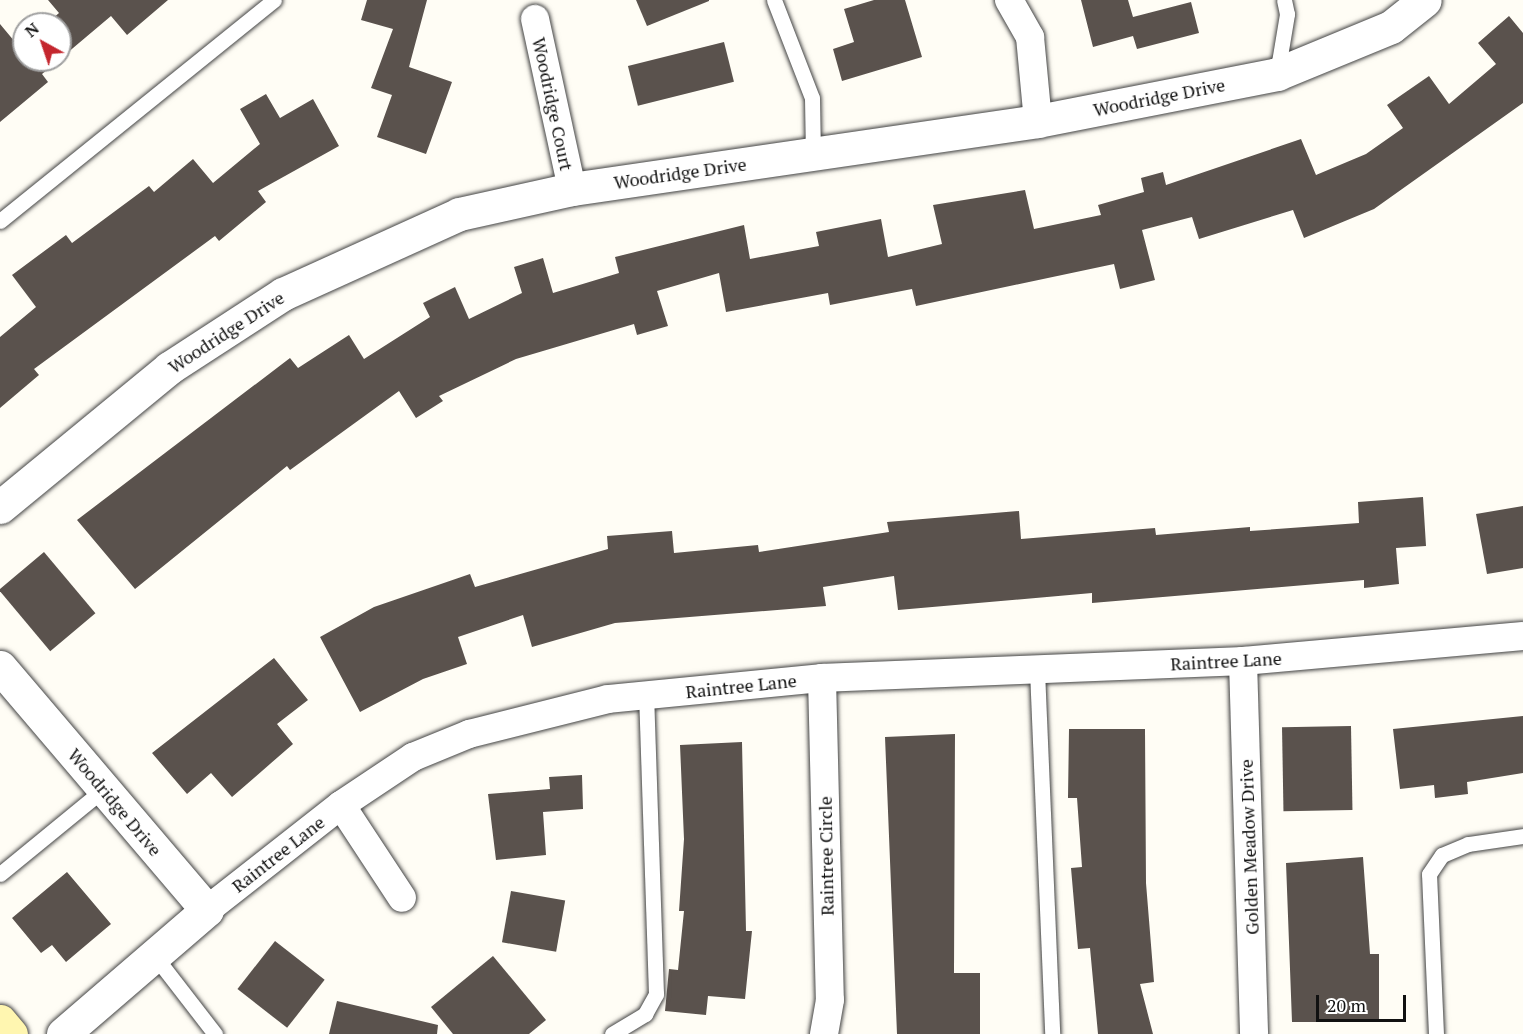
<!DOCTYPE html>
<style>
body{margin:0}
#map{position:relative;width:1523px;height:1034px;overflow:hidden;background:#fffdf5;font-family:"PT Serif",serif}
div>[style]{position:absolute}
.building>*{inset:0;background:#5a524d;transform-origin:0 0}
.roads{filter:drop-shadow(0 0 2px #444) drop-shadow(0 0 2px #444)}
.service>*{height:15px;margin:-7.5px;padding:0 7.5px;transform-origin:7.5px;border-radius:7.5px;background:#fff}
.minor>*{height:28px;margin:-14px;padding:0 14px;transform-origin:14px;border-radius:14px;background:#fff}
.tertiary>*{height:33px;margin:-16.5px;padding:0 16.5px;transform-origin:16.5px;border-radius:16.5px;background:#fff}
.secondary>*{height:33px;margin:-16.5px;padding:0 16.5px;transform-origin:16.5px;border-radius:16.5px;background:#fff6b0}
span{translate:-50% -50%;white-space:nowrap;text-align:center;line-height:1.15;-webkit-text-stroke:6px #fff;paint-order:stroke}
.street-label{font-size:18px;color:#111}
.north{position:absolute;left:12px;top:12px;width:60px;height:60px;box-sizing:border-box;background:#fff;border:2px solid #a0a0a0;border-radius:50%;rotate:320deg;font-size:16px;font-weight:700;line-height:24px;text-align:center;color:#111}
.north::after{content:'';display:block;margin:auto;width:21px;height:27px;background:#c4262e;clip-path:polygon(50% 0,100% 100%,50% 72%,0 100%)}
.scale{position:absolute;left:1316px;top:995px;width:90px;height:27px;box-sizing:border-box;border:3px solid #111;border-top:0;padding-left:8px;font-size:18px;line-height:21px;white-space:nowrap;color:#111;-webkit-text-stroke:4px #fff;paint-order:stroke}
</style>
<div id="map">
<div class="building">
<i style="clip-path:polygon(48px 0,168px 0,127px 35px,111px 16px,60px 59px,60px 24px,46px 24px,59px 13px)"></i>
<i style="clip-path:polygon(367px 0,427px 0,409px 67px,452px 82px,426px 154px,377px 137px,392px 95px,371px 88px,393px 29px,361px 20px)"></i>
<i style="clip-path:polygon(636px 0,709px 0,709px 1px,647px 26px)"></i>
<i style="clip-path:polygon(874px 0,905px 0,922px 57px,842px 81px,833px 49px,854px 42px,844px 9px)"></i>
<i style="clip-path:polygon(1081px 0,1128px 0,1133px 17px,1191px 2px,1199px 33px,1137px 49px,1133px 36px,1093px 47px)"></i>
<i style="clip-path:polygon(1509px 16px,1523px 33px,1523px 103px,1374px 209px,1304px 238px,1293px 210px,1199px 239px,1192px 217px,1142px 230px,1155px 280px,1120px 289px,1114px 264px,916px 306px,912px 289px,830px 305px,828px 293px,726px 312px,719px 273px,657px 291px,668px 326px,637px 335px,634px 324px,516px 359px,439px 396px,443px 401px,416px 418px,399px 391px,290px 470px,287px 466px,135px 589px,77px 520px,290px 358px,298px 368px,349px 335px,364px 359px,430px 317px,423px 303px,455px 287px,469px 319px,522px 293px,514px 267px,543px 258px,553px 293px,619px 273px,615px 257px,744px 225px,750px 259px,819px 246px,816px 232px,881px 219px,888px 257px,942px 244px,933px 205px,1025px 190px,1034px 229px,1101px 215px,1098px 205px,1144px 192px,1141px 178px,1163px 172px,1166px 185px,1301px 139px,1316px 175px,1366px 154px,1403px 128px,1387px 105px,1429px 76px,1449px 104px,1496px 64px,1478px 43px)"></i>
<i style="clip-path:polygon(0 24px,20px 48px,24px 44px,24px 60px,59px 60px,42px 74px,48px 82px,0 122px)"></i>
<i style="left:724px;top:42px;width:41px;height:99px;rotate:76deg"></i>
<i style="clip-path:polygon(266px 94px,280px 118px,313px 99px,339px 146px,258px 191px,266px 202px,219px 241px,215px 236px,34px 369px,39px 375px,0 408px,0 337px,36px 307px,12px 275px,66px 235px,72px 243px,149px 186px,154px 192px,193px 159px,213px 183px,260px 144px,240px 109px)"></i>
<i style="clip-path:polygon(1423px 497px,1426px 546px,1396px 548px,1399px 584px,1364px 588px,1364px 580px,1092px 603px,1092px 593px,898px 610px,894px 576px,823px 587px,826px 606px,615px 623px,532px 647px,523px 615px,458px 637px,467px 664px,423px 679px,360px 712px,320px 637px,374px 607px,470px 574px,475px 587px,608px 549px,607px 536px,672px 531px,674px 553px,758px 545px,759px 552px,889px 532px,887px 522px,1019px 511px,1021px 539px,1155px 528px,1156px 535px,1250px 527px,1250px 531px,1359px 523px,1358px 502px)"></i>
<i style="clip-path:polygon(1523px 506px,1523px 568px,1487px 574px,1476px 514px)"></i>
<i style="left:44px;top:552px;width:80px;height:59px;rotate:50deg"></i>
<i style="clip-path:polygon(274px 658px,308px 700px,277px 724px,293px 744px,232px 797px,211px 773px,187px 794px,152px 753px)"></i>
<i style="clip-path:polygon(1523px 716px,1523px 773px,1467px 782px,1468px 794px,1435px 798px,1434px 785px,1400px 789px,1393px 729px)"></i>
<i style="left:1351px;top:726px;width:84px;height:69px;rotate:89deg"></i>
<i style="clip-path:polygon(1069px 729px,1145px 729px,1146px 883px,1154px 982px,1140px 984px,1153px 1034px,1098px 1034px,1090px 948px,1078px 949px,1071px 868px,1082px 867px,1077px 798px,1068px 798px)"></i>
<i style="clip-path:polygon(955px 734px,954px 973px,980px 973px,980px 1034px,897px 1034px,885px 737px)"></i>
<i style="clip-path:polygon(742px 742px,746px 931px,752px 931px,745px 999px,708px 996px,706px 1015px,665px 1011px,669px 969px,678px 970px,684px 911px,679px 911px,684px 839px,680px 745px)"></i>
<i style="clip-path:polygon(582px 775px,583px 809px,543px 812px,546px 855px,496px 860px,488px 794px,550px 789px,549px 777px)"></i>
<i style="clip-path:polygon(1363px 857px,1370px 954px,1379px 954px,1379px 1022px,1292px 1022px,1286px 863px)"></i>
<i style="clip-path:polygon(67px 872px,111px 924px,66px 962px,52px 945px,41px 953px,12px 918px)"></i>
<i style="left:511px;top:891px;width:55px;height:52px;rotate:10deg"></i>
<i style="left:275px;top:941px;width:63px;height:61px;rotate:38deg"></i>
<i style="clip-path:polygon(493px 956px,546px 1020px,529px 1034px,453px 1034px,431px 1007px)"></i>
<i style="clip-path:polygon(337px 1001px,438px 1025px,437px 1034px,329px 1034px)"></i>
</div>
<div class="roads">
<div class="service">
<i style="left:774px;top:0;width:105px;rotate:68.8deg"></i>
<i style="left:812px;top:98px;width:56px;rotate:89deg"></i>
<i style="left:1277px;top:74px;width:61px;rotate:-80.5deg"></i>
<i style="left:1287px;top:14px;width:14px;rotate:-102deg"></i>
<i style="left:0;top:221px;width:352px;rotate:-38.9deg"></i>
<i style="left:1037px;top:670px;width:364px;rotate:87.6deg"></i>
<i style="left:0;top:874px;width:134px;rotate:-39.3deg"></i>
<i style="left:154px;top:955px;width:100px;rotate:52.3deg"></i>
<i style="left:612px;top:1034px;width:39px;rotate:-31deg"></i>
<i style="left:645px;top:1014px;width:23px;rotate:-61deg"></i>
<i style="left:656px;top:994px;width:299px;rotate:-91.9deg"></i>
<i style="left:1436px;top:1034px;width:160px;rotate:-92.5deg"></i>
<i style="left:1429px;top:874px;width:23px;rotate:-56deg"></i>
<i style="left:1442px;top:855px;width:28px;rotate:-23deg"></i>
<i style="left:1468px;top:844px;width:56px;rotate:-8.3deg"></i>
</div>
<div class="minor">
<i style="left:1009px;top:0;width:43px;rotate:60.4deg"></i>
<i style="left:1030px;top:37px;width:84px;rotate:84.6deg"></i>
<i style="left:535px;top:19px;width:174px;rotate:77.7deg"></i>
<i style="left:1243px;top:661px;width:373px;rotate:88.3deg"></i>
<i style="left:822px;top:678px;width:322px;rotate:88.6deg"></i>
<i style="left:830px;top:1000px;width:35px;rotate:100deg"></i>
<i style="left:341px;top:805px;width:111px;rotate:56.7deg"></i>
<i style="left:207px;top:910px;width:170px;rotate:-38.1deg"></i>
<i style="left:341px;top:805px;width:87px;rotate:-33.7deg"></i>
<i style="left:413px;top:757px;width:61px;rotate:-22.3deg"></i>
<i style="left:469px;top:734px;width:143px;rotate:-14.1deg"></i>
<i style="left:608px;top:699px;width:215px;rotate:-5.6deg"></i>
<i style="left:822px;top:678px;width:421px;rotate:-2.3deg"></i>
<i style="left:1243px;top:661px;width:281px;rotate:-5.1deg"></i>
</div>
<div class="tertiary">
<i style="left:0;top:507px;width:219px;rotate:-39.4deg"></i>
<i style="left:169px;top:368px;width:136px;rotate:-33deg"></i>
<i style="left:283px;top:294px;width:193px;rotate:-24.4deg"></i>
<i style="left:459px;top:214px;width:116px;rotate:-12.5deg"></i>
<i style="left:572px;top:189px;width:471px;rotate:-8.3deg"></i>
<i style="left:1038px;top:121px;width:244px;rotate:-11.1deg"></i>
<i style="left:1277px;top:74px;width:123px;rotate:-22.4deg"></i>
<i style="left:1391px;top:27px;width:43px;rotate:-38.5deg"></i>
<i style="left:0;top:667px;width:319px;rotate:49.6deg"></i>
<i style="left:207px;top:910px;width:190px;rotate:139.3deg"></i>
</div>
<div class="secondary">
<i style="left:0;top:1021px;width:17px;rotate:50deg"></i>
</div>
</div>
<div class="street-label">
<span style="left:1159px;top:97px;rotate:-11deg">Woodridge Drive</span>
<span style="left:553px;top:104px;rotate:78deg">Woodridge Court</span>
<span style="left:680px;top:173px;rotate:-8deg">Woodridge Drive</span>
<span style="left:226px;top:332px;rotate:-33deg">Woodridge Drive</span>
<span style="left:1226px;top:661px;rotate:-3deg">Raintree Lane</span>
<span style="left:741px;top:686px;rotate:-6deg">Raintree Lane</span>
<span style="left:115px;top:802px;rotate:50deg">Woodridge Drive</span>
<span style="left:1249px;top:847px;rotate:-92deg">Golden Meadow Drive</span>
<span style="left:278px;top:854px;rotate:-38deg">Raintree Lane</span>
<span style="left:826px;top:856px;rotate:-91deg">Raintree Circle</span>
</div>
<div class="north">N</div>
<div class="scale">20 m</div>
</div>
